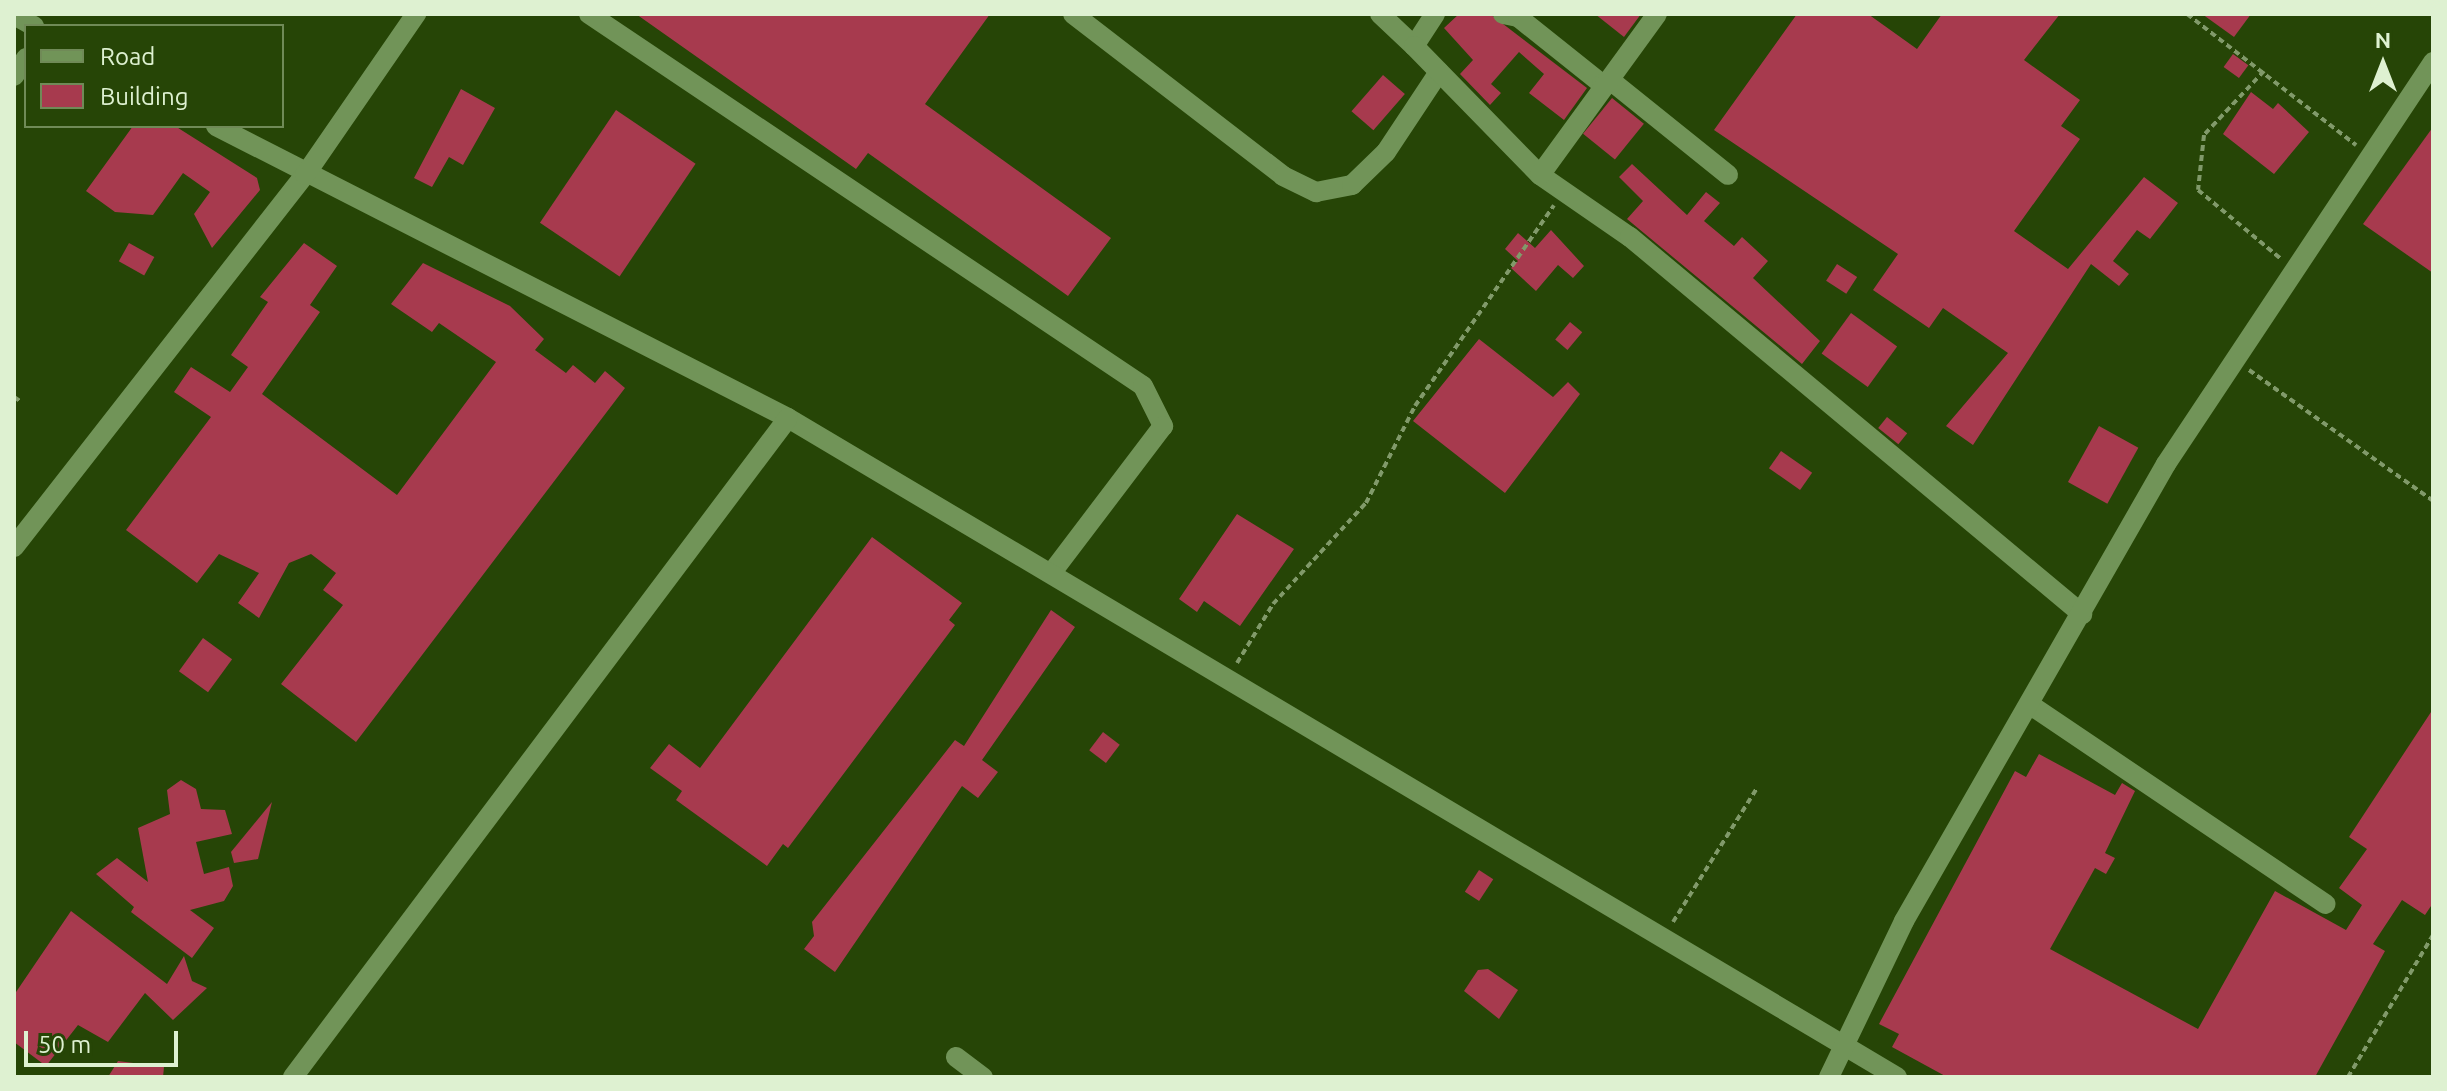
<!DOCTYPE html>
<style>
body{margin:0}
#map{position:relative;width:2447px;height:1091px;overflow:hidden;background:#264506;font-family:Ubuntu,sans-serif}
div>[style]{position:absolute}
.building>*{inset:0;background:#a73a4e;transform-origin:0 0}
.path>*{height:4px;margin-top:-2px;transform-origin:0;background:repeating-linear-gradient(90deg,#819a6a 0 6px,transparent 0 10px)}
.minor>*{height:20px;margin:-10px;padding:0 10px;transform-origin:10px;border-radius:10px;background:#719458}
span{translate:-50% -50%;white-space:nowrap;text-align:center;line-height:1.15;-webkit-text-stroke:6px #264506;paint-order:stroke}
.frame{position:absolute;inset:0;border:16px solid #def1d1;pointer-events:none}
.legend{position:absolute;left:24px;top:24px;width:260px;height:104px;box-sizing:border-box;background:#264506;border:2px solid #708a57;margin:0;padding:10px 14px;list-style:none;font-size:24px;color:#def1d1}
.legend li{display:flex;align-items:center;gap:16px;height:40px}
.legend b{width:40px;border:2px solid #708a57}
.north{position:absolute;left:2343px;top:24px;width:80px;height:80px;-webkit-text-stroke:6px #264506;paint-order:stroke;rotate:0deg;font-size:22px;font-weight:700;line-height:32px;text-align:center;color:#def1d1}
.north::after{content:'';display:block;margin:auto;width:28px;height:36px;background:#def1d1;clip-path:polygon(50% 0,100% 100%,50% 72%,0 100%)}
.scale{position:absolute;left:24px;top:1031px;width:154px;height:36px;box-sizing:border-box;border:4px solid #def1d1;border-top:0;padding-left:10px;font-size:24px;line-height:28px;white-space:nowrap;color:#def1d1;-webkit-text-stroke:6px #264506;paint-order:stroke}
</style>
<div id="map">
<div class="building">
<i style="clip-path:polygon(636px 14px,990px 14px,925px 104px,1111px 238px,1068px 296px,868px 153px,856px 169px)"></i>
<i style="clip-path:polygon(1459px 14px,1490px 14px,1587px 88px,1564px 120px,1529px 93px,1544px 74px,1519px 52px,1491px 84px,1501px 93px,1490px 105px,1460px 74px,1473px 60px,1444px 28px)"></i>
<i style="clip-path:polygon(1595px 14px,1641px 14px,1624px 37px)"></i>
<i style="clip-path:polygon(1797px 14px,1868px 14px,1917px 49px,1942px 14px,2060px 14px,2024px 60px,2080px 100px,2061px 126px,2080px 139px,2014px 231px,2068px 269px,2144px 177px,2178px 203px,2150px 239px,2137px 230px,2113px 261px,2129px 274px,2119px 286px,2091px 264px,1973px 445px,1946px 426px,2008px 353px,1943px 308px,1929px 328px,1873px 290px,1898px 254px,1714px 130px)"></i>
<i style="clip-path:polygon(2202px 14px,2251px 14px,2234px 37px)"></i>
<i style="left:2233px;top:54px;width:19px;height:16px;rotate:36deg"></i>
<i style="left:1383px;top:75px;width:29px;height:48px;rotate:41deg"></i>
<i style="clip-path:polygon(461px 89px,495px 108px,463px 165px,449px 157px,432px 187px,414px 178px)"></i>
<i style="clip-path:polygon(2251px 92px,2273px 109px,2278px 103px,2309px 132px,2274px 174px,2223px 134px)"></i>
<i style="left:1612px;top:98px;width:41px;height:46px;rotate:39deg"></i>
<i style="left:616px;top:110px;width:96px;height:136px;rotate:34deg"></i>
<i style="clip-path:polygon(133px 126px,175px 126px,257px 178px,260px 190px,212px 248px,194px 214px,210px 192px,183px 173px,153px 215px,115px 212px,86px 191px)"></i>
<i style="clip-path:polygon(2433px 127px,2433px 273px,2363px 224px)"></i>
<i style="clip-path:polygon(1632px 164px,1687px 215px,1706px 192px,1720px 203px,1704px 221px,1734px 246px,1742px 237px,1768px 261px,1753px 278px,1820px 341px,1802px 364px,1627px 219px,1643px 201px,1619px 177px)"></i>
<i style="clip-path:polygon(1551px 230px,1584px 266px,1573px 278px,1558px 265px,1536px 291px,1511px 268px,1518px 261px,1505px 249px,1518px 233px,1535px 248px)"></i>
<i style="left:129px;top:243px;width:29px;height:21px;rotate:29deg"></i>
<i style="clip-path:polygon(304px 243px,337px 266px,310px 305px,320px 312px,262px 394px,397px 495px,496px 362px,439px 323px,432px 332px,391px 304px,423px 263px,510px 306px,544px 339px,535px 350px,566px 373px,573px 365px,595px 383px,605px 371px,625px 388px,356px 742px,281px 684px,343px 605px,323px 590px,336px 573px,311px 554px,289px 563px,259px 618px,238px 603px,259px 573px,219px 554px,197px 583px,126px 530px,211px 417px,174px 392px,191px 367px,230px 392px,248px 367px,231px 355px,268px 302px,260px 297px)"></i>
<i style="left:1837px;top:264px;width:24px;height:20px;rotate:33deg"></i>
<i style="left:1851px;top:313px;width:57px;height:50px;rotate:36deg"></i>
<i style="left:1570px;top:322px;width:16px;height:23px;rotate:40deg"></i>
<i style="clip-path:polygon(1479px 339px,1553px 397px,1568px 382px,1580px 394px,1505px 493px,1413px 421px)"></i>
<i style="left:1887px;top:417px;width:26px;height:14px;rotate:39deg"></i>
<i style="left:2099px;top:426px;width:45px;height:64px;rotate:29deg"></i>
<i style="left:1781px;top:451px;width:38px;height:21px;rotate:35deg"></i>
<i style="clip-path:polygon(1237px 514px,1294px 549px,1240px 626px,1204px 601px,1197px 612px,1179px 599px)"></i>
<i style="clip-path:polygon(872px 537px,962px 603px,949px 620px,955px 625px,788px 848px,783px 844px,767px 866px,676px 800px,682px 791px,650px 768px,669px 744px,700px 768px)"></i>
<i style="clip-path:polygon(1051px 610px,1075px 627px,982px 760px,998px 772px,978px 798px,962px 786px,835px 972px,804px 949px,814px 936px,812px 922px,955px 740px,964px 746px)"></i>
<i style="left:203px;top:638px;width:36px;height:41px;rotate:36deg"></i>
<i style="clip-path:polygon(2433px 709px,2433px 903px,2425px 915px,2402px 900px,2373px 944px,2385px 951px,2315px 1077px,1947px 1077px,1892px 1047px,1899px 1034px,1879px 1024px,2015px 771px,2026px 777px,2039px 754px,2115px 795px,2122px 783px,2135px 791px,2105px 853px,2115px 858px,2106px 874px,2095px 868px,2050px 949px,2198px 1029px,2275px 891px,2346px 930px,2362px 905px,2339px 888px,2367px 849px,2349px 837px)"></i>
<i style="left:1103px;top:732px;width:21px;height:23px;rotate:37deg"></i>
<i style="clip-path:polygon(181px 780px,196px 789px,201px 809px,225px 810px,232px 834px,196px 842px,204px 874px,229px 867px,233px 886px,224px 901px,190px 910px,214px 928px,192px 958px,131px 912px,134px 907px,96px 874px,117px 858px,148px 882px,138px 828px,170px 814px,167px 790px)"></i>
<i style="clip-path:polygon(272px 802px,258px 859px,234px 863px,231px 852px)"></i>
<i style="left:1479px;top:870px;width:17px;height:26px;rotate:33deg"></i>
<i style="clip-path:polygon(71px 911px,167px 984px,184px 956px,192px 981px,207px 988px,173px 1020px,145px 993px,108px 1042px,78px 1025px,46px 1066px,14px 1042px,14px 995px)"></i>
<i style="clip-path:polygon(1488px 969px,1518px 990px,1499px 1019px,1464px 991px,1478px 970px)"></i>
<i style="clip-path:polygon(118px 1061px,164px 1067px,163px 1077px,108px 1077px)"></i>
</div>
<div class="path">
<i style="left:2187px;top:14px;width:214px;rotate:37.8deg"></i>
<i style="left:2264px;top:71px;width:88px;rotate:133.2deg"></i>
<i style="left:2204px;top:135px;width:55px;rotate:96.2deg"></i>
<i style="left:2198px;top:190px;width:107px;rotate:39.7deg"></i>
<i style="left:2249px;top:370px;width:226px;rotate:35.4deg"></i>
<i style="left:14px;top:397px;width:7px;rotate:34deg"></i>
<i style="left:1237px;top:663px;width:69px;rotate:-58.6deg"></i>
<i style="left:1273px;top:604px;width:137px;rotate:-47.4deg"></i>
<i style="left:1366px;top:503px;width:109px;rotate:-63.2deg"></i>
<i style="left:1415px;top:406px;width:244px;rotate:-55.3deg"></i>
<i style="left:1673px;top:922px;width:158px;rotate:-57.9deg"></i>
<i style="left:2348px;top:1077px;width:165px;rotate:-59.1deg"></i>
</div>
<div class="minor">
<i style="left:589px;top:14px;width:667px;rotate:33.88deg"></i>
<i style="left:1143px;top:386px;width:45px;rotate:63.4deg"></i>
<i style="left:1163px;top:426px;width:182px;rotate:127.2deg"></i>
<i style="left:1073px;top:14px;width:265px;rotate:37.6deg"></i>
<i style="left:1283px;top:176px;width:37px;rotate:26deg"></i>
<i style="left:1316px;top:192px;width:37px;rotate:-11deg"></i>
<i style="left:1352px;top:185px;width:47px;rotate:-44.1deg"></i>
<i style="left:1386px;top:152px;width:96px;rotate:-56.5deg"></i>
<i style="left:1380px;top:14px;width:47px;rotate:43.3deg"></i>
<i style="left:1435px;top:14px;width:38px;rotate:123deg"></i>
<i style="left:1414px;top:46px;width:180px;rotate:45.7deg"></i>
<i style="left:1540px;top:175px;width:109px;rotate:34.6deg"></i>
<i style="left:1630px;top:237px;width:589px;rotate:39.83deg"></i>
<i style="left:1503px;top:14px;width:15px;rotate:11deg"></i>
<i style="left:1518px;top:17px;width:107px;rotate:38.6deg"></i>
<i style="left:1602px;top:84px;width:13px"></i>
<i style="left:1615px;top:84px;width:145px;rotate:38.8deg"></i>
<i style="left:14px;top:15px;width:23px;rotate:29deg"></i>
<i style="left:14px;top:76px;width:22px;rotate:-56deg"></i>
<i style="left:216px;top:126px;width:642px;rotate:27.04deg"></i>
<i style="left:788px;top:418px;width:1290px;rotate:30.72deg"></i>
<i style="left:1540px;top:175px;width:199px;rotate:-54deg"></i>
<i style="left:14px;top:547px;width:472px;rotate:-52deg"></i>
<i style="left:305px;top:175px;width:196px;rotate:-55.4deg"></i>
<i style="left:2032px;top:706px;width:354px;rotate:34deg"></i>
<i style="left:956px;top:1057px;width:34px;rotate:37deg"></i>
<i style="left:293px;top:1077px;width:824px;rotate:-53.09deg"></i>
<i style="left:1829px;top:1077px;width:173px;rotate:-64.3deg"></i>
<i style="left:1904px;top:921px;width:527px;rotate:-60.17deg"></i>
<i style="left:2166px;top:464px;width:483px;rotate:-56.4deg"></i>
</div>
<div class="frame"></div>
<ul class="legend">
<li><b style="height:10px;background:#719458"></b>Road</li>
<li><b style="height:22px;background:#a73a4e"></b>Building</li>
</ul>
<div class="north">N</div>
<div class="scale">50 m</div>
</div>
